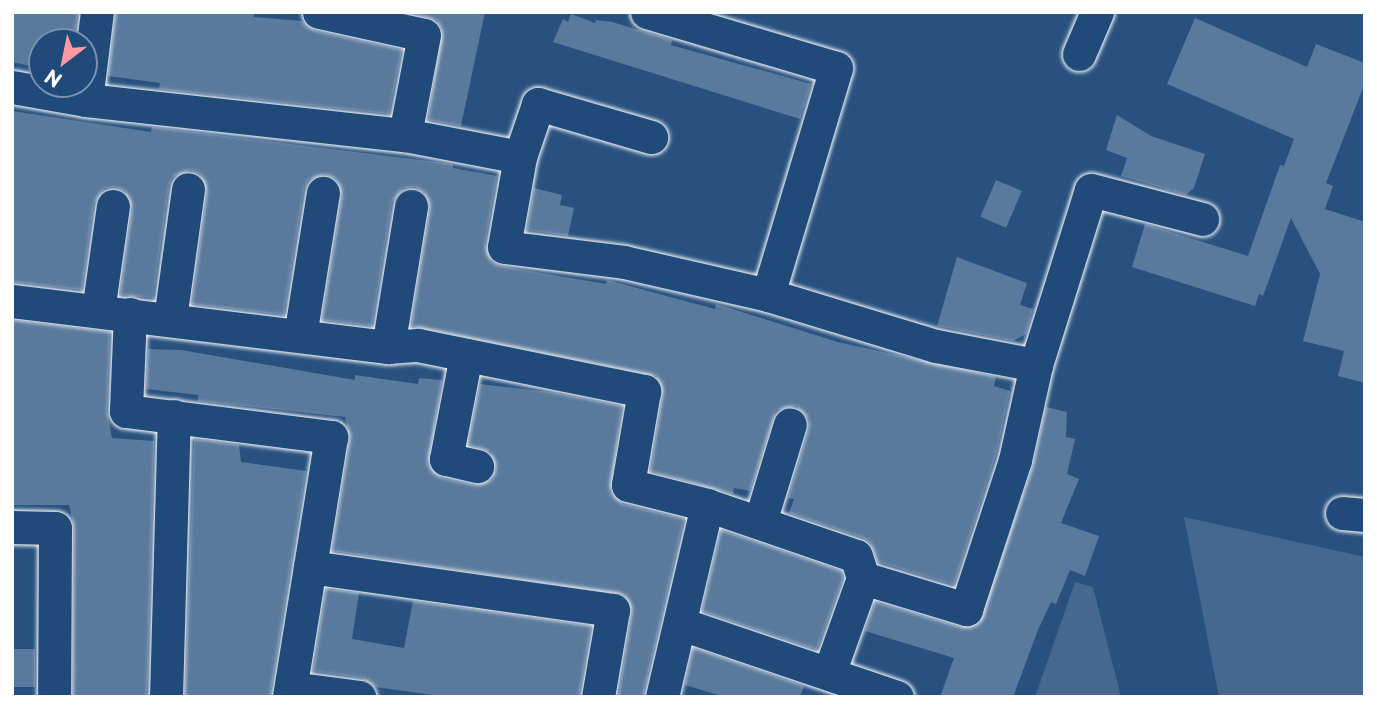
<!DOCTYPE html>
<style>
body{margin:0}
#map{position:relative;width:1377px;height:709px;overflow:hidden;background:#28517f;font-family:"Playpen Sans",sans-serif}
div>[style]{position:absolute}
.green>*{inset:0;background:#446890}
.building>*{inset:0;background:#5a7a9d;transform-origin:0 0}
.roads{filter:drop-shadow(0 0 2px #fff) drop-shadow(0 0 2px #fff)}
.minor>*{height:33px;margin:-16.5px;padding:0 16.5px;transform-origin:16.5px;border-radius:16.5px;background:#1f4a7a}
span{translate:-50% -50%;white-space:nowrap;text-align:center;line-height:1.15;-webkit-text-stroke:6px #1f4a7a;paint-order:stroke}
.frame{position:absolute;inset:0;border:14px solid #fff;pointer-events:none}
.north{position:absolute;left:28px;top:28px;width:70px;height:70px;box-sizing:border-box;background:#1f4a7a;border:2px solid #7992af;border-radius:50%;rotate:212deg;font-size:19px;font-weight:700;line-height:28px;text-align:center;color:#fff}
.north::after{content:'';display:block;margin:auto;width:24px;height:32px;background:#ff9aa2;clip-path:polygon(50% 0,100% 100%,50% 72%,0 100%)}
</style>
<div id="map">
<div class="green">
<i style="clip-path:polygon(1184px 517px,1365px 557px,1365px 697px,1219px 697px)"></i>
<i style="clip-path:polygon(1075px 582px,1093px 587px,1121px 697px,1035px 697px)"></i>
</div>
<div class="building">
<i style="clip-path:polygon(12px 12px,78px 12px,74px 42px,42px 42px,35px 67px,12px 62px)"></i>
<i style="clip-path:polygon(116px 12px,254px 12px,254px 17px,302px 21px,315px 31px,402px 50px,389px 114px,159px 89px,160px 83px,108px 76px)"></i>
<i style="clip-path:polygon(410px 12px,485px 12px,461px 126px,428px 120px,442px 29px,436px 20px)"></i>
<i style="clip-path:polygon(571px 14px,595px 23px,596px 20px,612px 22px,672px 40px,671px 45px,811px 84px,800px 119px,553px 42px,563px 19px,568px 22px)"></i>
<i style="clip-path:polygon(1195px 18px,1307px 67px,1316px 44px,1365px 63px,1365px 83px,1326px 183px,1333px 186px,1325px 209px,1365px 222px,1365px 383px,1338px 376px,1344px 351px,1303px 341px,1320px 274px,1291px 218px,1263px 296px,1259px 294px,1255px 306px,1132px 267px,1145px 224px,1248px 256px,1280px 165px,1284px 166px,1294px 139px,1167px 84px)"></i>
<i style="clip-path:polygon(12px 111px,151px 132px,152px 127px,453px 164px,453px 168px,497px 176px,485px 244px,492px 262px,501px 266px,606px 284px,607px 280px,715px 309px,716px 304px,838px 342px,996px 377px,994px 386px,1010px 391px,996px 455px,954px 585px,878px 562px,870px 543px,863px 538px,789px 513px,794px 499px,788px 498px,809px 429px,809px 419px,796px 406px,776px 410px,750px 491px,734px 488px,733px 494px,650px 471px,663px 394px,656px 376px,411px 326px,430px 208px,424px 192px,415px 187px,404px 188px,392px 202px,372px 326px,322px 320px,342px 195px,336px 179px,325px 174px,309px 180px,304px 189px,284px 315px,192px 304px,207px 191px,200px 174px,190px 170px,173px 177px,169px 186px,153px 298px,120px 295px,132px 208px,125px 191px,115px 187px,105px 188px,94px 203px,82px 290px,12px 282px)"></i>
<i style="clip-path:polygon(1117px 115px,1151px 136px,1205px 154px,1194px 188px,1186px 195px,1121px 176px,1127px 158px,1106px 150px)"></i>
<i style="left:996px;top:180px;width:28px;height:40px;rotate:23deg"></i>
<i style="clip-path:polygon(534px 188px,562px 195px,560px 205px,574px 208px,568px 236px,527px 230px)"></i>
<i style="clip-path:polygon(957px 257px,1027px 283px,1020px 305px,1033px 309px,1026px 334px,1013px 341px,937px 326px)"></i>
<i style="clip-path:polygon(12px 320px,110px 332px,107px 410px,112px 438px,154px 441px,147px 697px,73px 697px,74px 528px,69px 505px,12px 505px)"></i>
<i style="clip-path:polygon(148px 349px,181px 350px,355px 380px,355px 375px,418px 384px,419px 378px,442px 380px,428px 464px,441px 478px,473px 485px,491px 480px,496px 470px,491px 452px,468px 444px,480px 384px,550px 392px,622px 406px,610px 492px,623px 504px,684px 519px,643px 697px,618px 697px,632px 613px,624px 595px,332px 551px,350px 440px,345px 417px,198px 401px,198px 395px,146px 389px)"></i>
<i style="clip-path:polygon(1046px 407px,1067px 412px,1066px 437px,1075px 439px,1067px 474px,1079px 479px,1061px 523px,1099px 536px,1085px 576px,1070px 570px,1056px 604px,1051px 602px,1038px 630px,1013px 697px,940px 697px,954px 658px,865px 631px,875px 602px,960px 627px,979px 623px,1033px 466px)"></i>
<i style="clip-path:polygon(194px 439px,239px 445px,241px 462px,306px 471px,270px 697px,185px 697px)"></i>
<i style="clip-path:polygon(721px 530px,841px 571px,843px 578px,817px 650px,702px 611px)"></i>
<i style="clip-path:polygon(326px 589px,359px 593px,352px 639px,404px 648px,413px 601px,591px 626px,579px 697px,448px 697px,375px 687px,362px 678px,313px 671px)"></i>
<i style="clip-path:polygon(693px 648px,804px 686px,800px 697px,725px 697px,685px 685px)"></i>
<i style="left:12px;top:649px;width:23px;height:38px"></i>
</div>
<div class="roads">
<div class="minor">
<i style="left:319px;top:12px;width:107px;rotate:12.4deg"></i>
<i style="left:424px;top:35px;width:102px;rotate:100.8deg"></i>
<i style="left:647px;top:12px;width:197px;rotate:16.5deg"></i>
<i style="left:836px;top:68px;width:237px;rotate:106.7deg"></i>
<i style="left:1079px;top:54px;width:46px;rotate:-66.8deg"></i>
<i style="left:12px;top:87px;width:75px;rotate:10deg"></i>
<i style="left:86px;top:100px;width:321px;rotate:6.3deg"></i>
<i style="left:405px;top:135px;width:117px;rotate:10.8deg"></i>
<i style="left:520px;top:157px;width:91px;rotate:100.1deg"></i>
<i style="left:504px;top:247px;width:121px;rotate:7.1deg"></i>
<i style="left:624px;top:262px;width:148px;rotate:12.9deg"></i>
<i style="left:768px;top:295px;width:176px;rotate:16.9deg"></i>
<i style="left:936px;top:346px;width:102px;rotate:10.8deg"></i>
<i style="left:86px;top:100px;width:89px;rotate:-82.9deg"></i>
<i style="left:520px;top:157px;width:56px;rotate:-71.2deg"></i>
<i style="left:538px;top:104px;width:118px;rotate:16.3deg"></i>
<i style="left:12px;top:301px;width:379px;rotate:7deg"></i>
<i style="left:388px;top:347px;width:30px;rotate:-4deg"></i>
<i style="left:418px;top:345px;width:231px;rotate:11.5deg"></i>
<i style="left:644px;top:391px;width:95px;rotate:99.7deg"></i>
<i style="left:628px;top:485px;width:81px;rotate:14.2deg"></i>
<i style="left:707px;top:505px;width:157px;rotate:18.9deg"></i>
<i style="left:856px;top:556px;width:23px;rotate:72deg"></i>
<i style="left:863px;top:578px;width:101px;rotate:109.7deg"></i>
<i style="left:98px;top:311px;width:106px;rotate:-81.9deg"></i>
<i style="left:130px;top:314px;width:97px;rotate:92.4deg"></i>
<i style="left:126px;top:411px;width:207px;rotate:7.2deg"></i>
<i style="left:331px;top:437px;width:263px;rotate:99.2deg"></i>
<i style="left:170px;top:319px;width:131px;rotate:-82.1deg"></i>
<i style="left:300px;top:336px;width:145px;rotate:-80.9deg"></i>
<i style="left:388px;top:347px;width:143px;rotate:-80.7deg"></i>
<i style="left:466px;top:355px;width:106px;rotate:100.9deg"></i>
<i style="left:446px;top:459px;width:32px;rotate:13deg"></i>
<i style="left:1342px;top:513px;width:23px;rotate:5deg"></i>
<i style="left:760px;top:522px;width:102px;rotate:-73deg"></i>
<i style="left:12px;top:527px;width:43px;rotate:1.3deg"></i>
<i style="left:55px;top:528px;width:169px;rotate:90.3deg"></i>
<i style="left:310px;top:567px;width:306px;rotate:8.1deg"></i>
<i style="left:613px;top:610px;width:88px;rotate:99.8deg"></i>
<i style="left:863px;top:578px;width:108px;rotate:16.8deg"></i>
<i style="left:966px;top:609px;width:157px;rotate:-71.8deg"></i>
<i style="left:1015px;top:460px;width:97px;rotate:-77.5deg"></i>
<i style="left:1036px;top:365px;width:183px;rotate:-72.6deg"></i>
<i style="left:1091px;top:190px;width:115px;rotate:14.6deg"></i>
<i style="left:681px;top:624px;width:228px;rotate:18.7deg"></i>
<i style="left:291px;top:688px;width:69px;rotate:7.5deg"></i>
<i style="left:166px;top:697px;width:281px;rotate:-88.4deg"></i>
<i style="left:662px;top:697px;width:197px;rotate:-76.8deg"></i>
</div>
</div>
<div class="frame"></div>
<div class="north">N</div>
</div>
